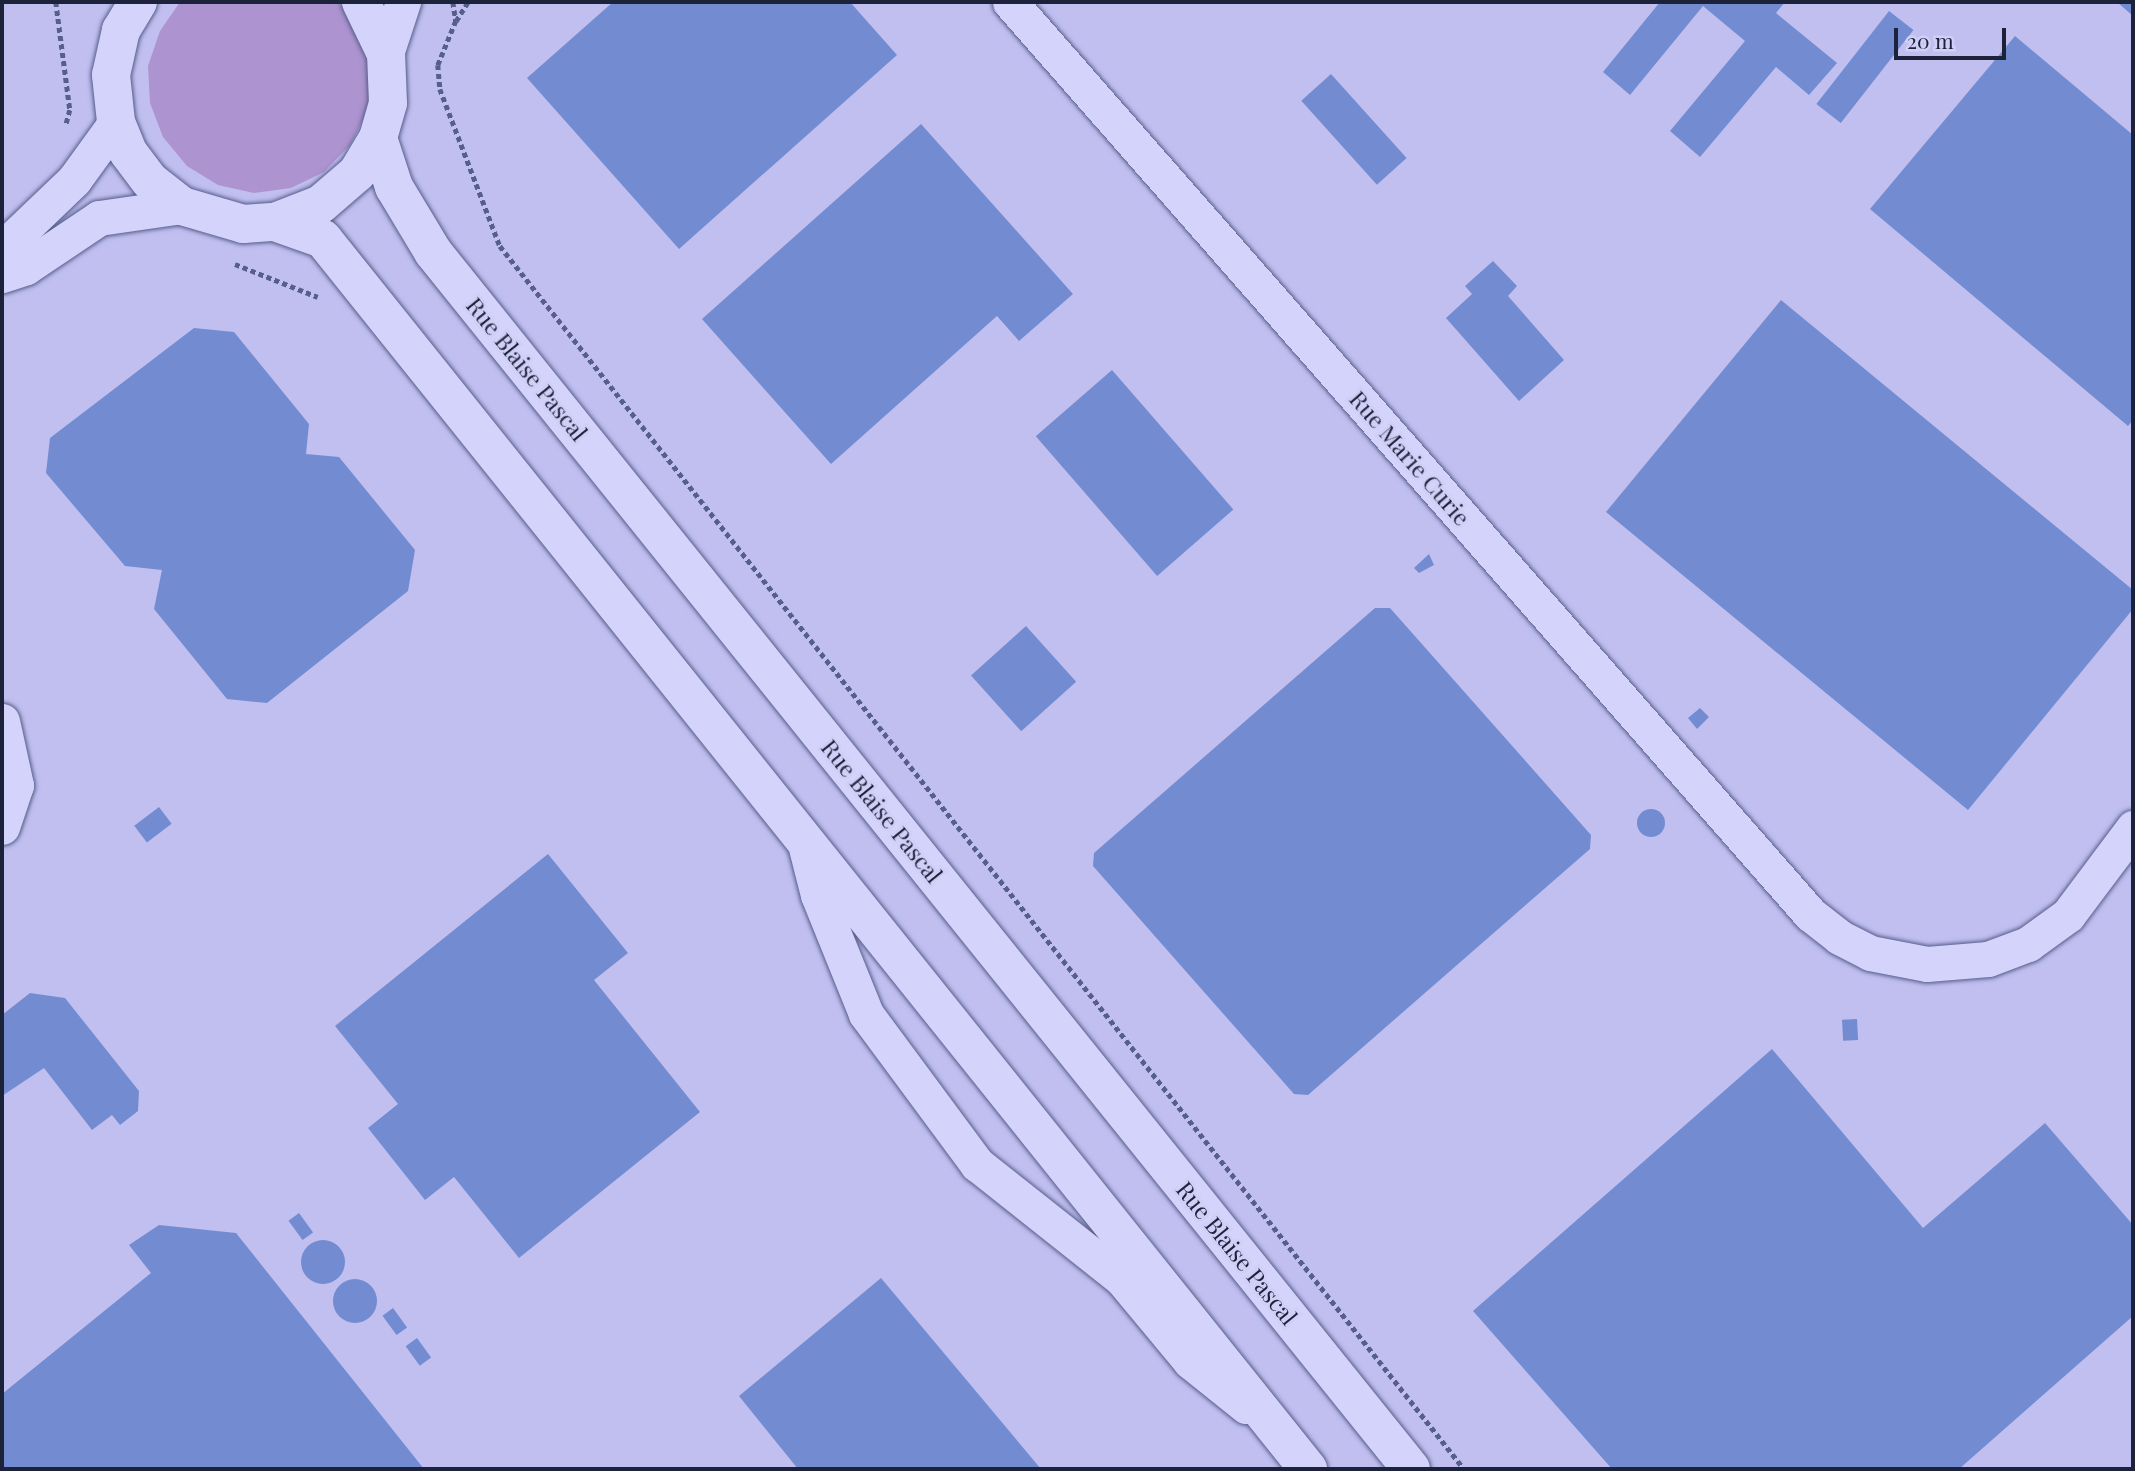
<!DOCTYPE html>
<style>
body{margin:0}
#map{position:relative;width:2135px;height:1471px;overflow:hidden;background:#c0bff0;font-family:"Playfair Display",serif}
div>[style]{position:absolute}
.green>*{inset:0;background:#ad93cf}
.building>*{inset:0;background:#738cd1;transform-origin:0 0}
.round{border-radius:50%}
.path>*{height:4.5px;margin-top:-2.25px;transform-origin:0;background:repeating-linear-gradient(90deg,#565e8a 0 5px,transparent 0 8.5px)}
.roads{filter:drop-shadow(0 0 2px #565e8a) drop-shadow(0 0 2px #565e8a)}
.street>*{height:35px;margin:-17.5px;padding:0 17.5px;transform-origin:17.5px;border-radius:17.5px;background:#d4d3fb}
.secondary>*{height:38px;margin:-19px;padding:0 19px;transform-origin:19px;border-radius:19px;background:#d4d3fb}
span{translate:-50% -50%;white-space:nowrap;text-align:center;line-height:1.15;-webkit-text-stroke:6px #d0cff7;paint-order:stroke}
.street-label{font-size:23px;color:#1c2239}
.frame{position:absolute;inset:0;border:4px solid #1c2239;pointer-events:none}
.scale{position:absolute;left:1894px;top:28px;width:112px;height:32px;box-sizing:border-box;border:4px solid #1c2239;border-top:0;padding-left:9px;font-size:21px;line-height:24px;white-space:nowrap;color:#1c2239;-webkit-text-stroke:5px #d0cff7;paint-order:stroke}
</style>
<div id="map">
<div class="green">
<i style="clip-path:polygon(180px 2px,337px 2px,344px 8px,364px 40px,371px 76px,367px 112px,350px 145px,324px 172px,291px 188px,254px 193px,218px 185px,187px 166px,163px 137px,150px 103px,148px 66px,160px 31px)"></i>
</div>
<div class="building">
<i style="clip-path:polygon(613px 2px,850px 2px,897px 55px,679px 249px,527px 78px)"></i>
<i style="clip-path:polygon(1660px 2px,1785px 2px,1776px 13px,1837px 63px,1809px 95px,1776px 67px,1700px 157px,1670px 131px,1745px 41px,1703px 6px,1630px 95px,1603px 72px)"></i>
<i style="clip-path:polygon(2117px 2px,2133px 2px,2133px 16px)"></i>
<i style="left:1889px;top:11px;width:31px;height:118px;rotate:38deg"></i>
<i style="clip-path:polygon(2015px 36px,2133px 135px,2133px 420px,2128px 426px,1870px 209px)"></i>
<i style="left:1331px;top:74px;width:113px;height:40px;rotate:48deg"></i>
<i style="clip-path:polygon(921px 124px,1073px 294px,1019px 341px,997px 316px,831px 464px,702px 319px)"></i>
<i style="clip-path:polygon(1493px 261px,1517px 286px,1508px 296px,1564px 360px,1519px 401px,1446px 318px,1472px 294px,1465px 286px)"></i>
<i style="clip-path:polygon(1781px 300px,2133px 590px,2133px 609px,1968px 810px,1606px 512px)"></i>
<i style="clip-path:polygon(194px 328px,234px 332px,309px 424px,306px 454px,339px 457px,415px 550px,408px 591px,267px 703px,227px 699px,154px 609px,162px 570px,125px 566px,46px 473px,50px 438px)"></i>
<i style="left:1112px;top:370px;width:185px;height:101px;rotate:49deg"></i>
<i style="clip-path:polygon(1429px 554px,1434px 565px,1419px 573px,1414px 568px)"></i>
<i style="clip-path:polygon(1375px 608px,1390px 608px,1591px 835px,1590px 849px,1308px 1095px,1294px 1094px,1093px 866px,1094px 853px)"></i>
<i style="left:1026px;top:626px;width:75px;height:74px;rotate:48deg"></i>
<i style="clip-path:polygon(1700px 708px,1709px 717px,1697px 729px,1688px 718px)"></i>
<i style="left:159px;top:807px;width:21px;height:31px;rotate:53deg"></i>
<i class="round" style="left:1637px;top:809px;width:28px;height:28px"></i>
<i style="clip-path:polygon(548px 854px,628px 953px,594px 980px,700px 1112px,519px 1258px,454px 1177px,425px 1200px,368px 1128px,398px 1104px,335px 1026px)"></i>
<i style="clip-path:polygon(30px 993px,65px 998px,139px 1091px,138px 1111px,120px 1125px,112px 1115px,92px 1130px,44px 1068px,2px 1096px,2px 1015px)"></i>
<i style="left:1857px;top:1019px;width:21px;height:15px;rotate:87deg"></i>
<i style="clip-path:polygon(1772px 1049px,1923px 1228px,2045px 1123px,2133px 1225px,2133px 1316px,1959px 1469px,1612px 1469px,1473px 1311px)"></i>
<i style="left:299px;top:1213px;width:24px;height:13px;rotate:54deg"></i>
<i style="clip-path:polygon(159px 1225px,236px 1233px,424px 1469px,2px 1469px,2px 1394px,151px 1273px,129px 1245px)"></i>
<i class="round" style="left:301px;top:1240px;width:44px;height:44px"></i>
<i style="clip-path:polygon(881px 1278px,1041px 1469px,798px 1469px,739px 1396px)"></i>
<i class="round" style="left:333px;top:1279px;width:44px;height:44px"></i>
<i style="left:393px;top:1308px;width:24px;height:13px;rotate:54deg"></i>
<i style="left:417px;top:1338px;width:24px;height:14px;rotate:54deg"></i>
</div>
<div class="path">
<i style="left:56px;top:2px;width:109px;rotate:82.6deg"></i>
<i style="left:70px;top:110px;width:16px;rotate:105deg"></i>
<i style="left:453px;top:2px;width:19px;rotate:81deg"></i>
<i style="left:456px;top:21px;width:48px;rotate:112.2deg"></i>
<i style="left:438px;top:65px;width:24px;rotate:85deg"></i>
<i style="left:440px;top:89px;width:168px;rotate:69.1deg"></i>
<i style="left:500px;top:246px;width:1557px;rotate:51.75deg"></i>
<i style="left:456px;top:21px;width:22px;rotate:-58deg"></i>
<i style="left:235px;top:264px;width:89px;rotate:21.7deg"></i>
</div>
<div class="roads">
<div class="street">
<i style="left:1010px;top:2px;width:1213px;rotate:48.74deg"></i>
<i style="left:1810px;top:914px;width:37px;rotate:38deg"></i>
<i style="left:1839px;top:937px;width:35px;rotate:27deg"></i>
<i style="left:1870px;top:953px;width:58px;rotate:10.9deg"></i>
<i style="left:1927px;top:964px;width:61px;rotate:-4.7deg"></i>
<i style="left:1988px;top:959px;width:43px;rotate:-20.6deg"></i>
<i style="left:2028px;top:944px;width:49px;rotate:-35.9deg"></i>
<i style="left:2068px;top:915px;width:109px;rotate:-53.2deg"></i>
<i style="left:386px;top:54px;width:55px;rotate:-71.9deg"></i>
<i style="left:2px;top:249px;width:100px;rotate:-43.8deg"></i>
<i style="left:74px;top:180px;width:72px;rotate:-54.1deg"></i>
<i style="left:2px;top:275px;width:25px;rotate:-18deg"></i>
<i style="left:26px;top:267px;width:88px;rotate:-33.9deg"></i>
<i style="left:99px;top:218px;width:84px;rotate:-8.2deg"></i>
<i style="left:2px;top:721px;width:66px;rotate:77.7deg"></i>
<i style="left:16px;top:785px;width:44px;rotate:108.4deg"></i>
<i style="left:805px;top:844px;width:53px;rotate:75.7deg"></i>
<i style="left:818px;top:895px;width:128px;rotate:68deg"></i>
<i style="left:866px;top:1014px;width:187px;rotate:53.5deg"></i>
<i style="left:977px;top:1164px;width:185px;rotate:38.4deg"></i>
<i style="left:1122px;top:1279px;width:107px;rotate:50.3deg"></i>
<i style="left:1190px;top:1361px;width:72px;rotate:38.8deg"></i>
</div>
<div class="secondary">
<i style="left:138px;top:2px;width:33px;rotate:121deg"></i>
<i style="left:121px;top:30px;width:46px;rotate:102.5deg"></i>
<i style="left:111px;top:75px;width:47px;rotate:83.9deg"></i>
<i style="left:116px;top:122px;width:32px;rotate:68deg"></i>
<i style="left:128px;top:152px;width:36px;rotate:53deg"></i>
<i style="left:150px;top:181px;width:41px;rotate:38deg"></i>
<i style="left:182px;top:206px;width:64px;rotate:16.4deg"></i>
<i style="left:243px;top:224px;width:32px;rotate:-4deg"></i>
<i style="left:275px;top:222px;width:49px;rotate:-21.4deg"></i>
<i style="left:321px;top:204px;width:48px;rotate:-40.7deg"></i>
<i style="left:357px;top:173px;width:41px;rotate:-59deg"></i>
<i style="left:378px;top:138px;width:36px;rotate:-74deg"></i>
<i style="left:388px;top:103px;width:49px;rotate:-92.3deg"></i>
<i style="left:386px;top:54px;width:58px;rotate:-115.7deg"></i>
<i style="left:378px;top:138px;width:52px;rotate:71.9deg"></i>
<i style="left:394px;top:187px;width:76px;rotate:59deg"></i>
<i style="left:433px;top:252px;width:1561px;rotate:51.21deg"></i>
<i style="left:275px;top:222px;width:51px;rotate:19.5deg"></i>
<i style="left:323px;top:239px;width:1576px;rotate:51.31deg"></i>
</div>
</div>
<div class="street-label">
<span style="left:527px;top:369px;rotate:51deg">Rue Blaise Pascal</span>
<span style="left:1410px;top:458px;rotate:49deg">Rue Marie Curie</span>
<span style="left:882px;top:811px;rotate:51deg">Rue Blaise Pascal</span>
<span style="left:1237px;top:1253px;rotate:51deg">Rue Blaise Pascal</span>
</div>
<div class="frame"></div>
<div class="scale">20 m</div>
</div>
